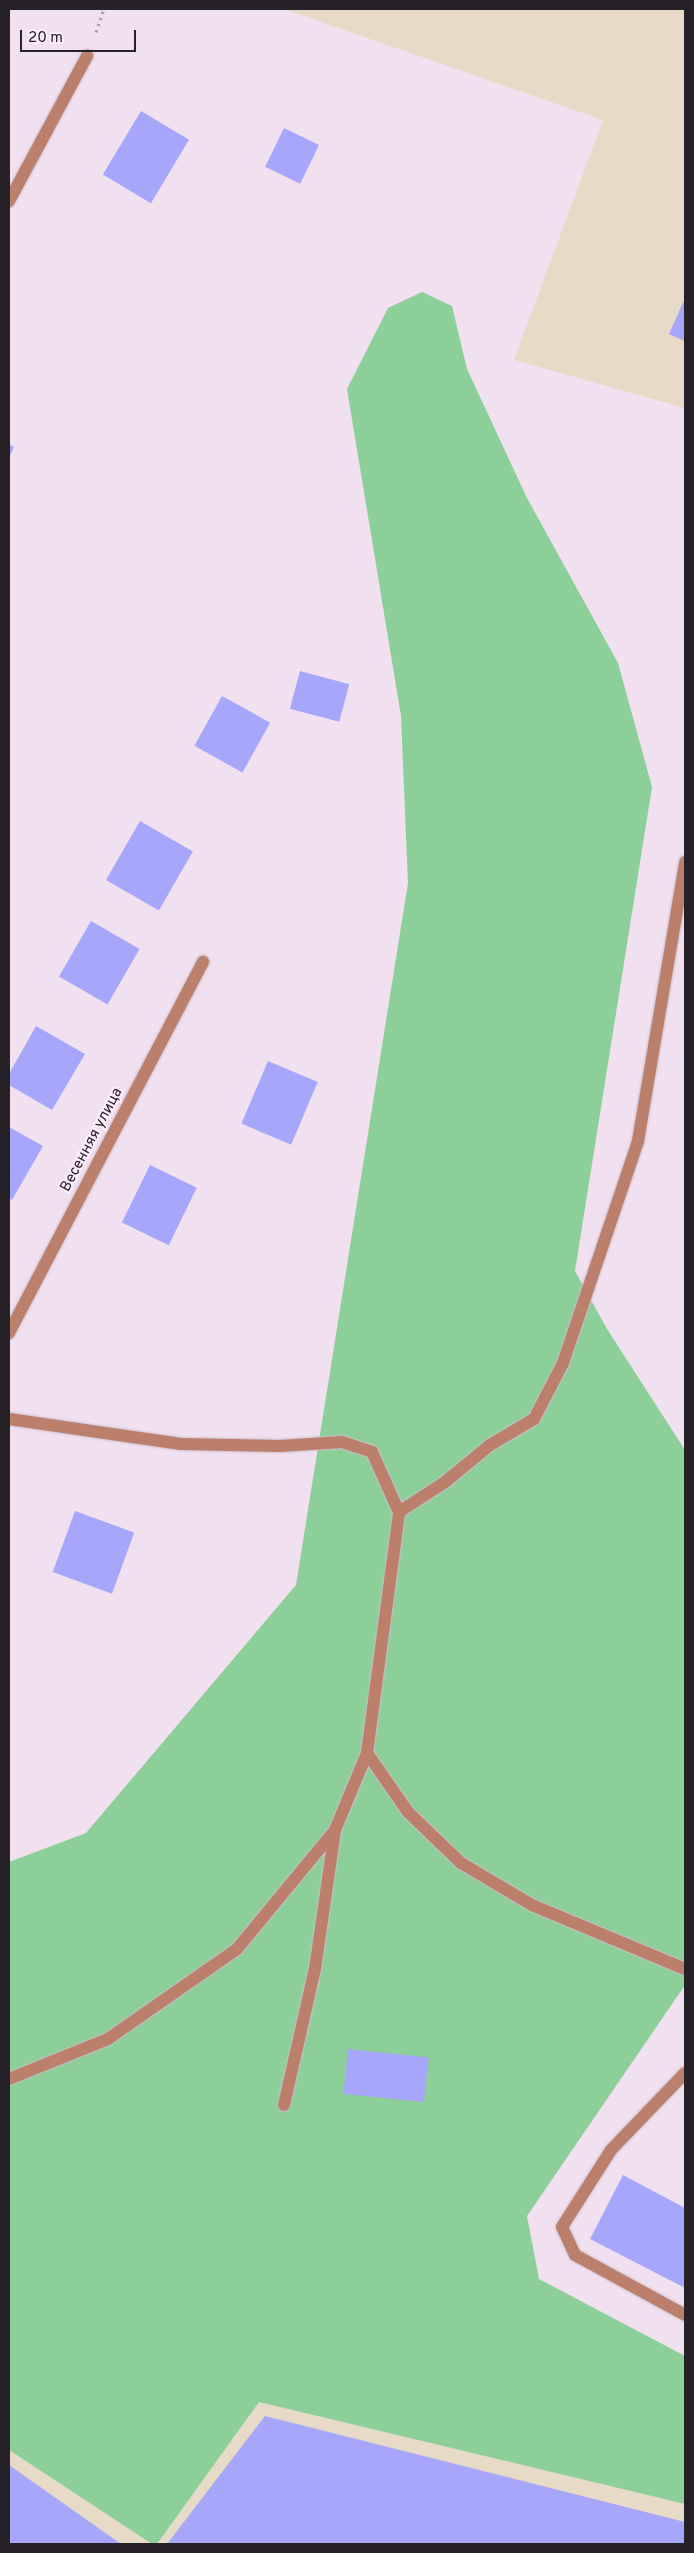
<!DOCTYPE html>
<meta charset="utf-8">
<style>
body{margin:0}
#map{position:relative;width:694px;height:2553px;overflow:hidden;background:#f0e0f0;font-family:Overpass,sans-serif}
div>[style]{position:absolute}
.industrial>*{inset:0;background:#e7dac6}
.green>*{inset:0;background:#8ccf98}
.building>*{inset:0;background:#a6a6fa;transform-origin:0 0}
.path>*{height:3px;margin-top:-1.5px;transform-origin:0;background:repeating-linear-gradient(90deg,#ada1ad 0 2.5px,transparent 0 6.5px)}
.roads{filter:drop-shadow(0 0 1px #ccbecc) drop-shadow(0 0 1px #ccbecc)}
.lane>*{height:12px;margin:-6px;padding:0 6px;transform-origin:6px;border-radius:6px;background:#bb7f6b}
.street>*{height:12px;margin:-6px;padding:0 6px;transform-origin:6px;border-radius:6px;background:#bb7f6b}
span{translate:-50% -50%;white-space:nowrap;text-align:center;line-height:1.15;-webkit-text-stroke:4px #feedfd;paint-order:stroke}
.street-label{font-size:15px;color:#262126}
.frame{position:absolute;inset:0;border:10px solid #262126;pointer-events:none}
.scale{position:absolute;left:20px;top:30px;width:116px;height:22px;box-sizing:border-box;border:2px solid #262126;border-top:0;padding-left:6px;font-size:15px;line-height:18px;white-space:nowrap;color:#262126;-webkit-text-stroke:4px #feedfd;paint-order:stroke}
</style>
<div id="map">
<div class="industrial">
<i style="clip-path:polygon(284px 9px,685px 9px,685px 408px,514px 360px,603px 120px)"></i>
<i style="clip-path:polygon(259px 2402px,685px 2504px,685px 2544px,157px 2544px)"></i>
<i style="clip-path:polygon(9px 2450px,152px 2544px,9px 2544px)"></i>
</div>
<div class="green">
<i style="clip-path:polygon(422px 292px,452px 306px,467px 369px,527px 498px,618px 663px,652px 787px,575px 1271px,607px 1329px,685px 1450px,685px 1985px,527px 2216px,539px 2279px,685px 2356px,685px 2504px,259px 2402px,157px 2544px,152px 2544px,9px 2450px,9px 1862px,86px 1833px,296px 1585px,408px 883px,401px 716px,347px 389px,388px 308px)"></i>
</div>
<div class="building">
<i style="left:141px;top:111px;width:56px;height:74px;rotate:31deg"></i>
<i style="left:284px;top:128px;width:39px;height:43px;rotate:26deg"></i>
<i style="clip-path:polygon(685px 298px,685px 341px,669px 334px)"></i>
<i style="clip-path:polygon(9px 444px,14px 447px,9px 458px)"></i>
<i style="left:300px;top:671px;width:51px;height:39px;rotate:15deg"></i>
<i style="left:222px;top:696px;width:55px;height:57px;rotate:29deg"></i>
<i style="left:140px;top:821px;width:61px;height:68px;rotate:30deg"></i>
<i style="left:91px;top:921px;width:56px;height:64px;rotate:30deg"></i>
<i style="clip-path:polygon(36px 1026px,85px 1054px,52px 1110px,9px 1085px,9px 1074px)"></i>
<i style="left:268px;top:1061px;width:54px;height:68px;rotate:23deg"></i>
<i style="clip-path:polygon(9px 1127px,43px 1146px,12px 1200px,9px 1198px)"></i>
<i style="left:150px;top:1165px;width:52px;height:64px;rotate:26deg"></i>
<i style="left:75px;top:1511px;width:63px;height:65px;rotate:20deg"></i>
<i style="left:348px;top:2049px;width:81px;height:45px;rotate:6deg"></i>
<i style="clip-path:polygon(623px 2175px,685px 2208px,685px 2288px,590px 2239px)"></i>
<i style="clip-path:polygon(265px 2416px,685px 2522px,685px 2544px,167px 2544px)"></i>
<i style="clip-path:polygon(9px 2465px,121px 2544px,9px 2544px)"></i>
</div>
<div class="path">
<i style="left:96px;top:32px;width:24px;rotate:-71deg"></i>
</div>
<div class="roads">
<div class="lane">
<i style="left:9px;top:201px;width:165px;rotate:-61.7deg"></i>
<i style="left:9px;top:1333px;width:419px;rotate:-62.4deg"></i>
<i style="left:98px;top:1432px;width:84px;rotate:8.2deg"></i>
<i style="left:181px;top:1444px;width:99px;rotate:1.2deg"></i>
<i style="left:280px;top:1446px;width:62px;rotate:-3.7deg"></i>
<i style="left:342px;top:1442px;width:32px;rotate:18deg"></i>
<i style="left:372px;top:1452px;width:66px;rotate:65.8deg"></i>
<i style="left:367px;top:1753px;width:72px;rotate:55.2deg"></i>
<i style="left:408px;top:1812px;width:74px;rotate:43.9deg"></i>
<i style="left:461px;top:1863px;width:82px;rotate:30.6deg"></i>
<i style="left:532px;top:1905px;width:166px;rotate:22.7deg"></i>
<i style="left:685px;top:2073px;width:107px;rotate:133.9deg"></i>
<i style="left:611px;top:2150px;width:91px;rotate:122.5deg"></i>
<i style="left:562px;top:2227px;width:31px;rotate:65deg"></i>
<i style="left:575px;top:2255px;width:125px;rotate:28.6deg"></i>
<i style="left:9px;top:2079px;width:107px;rotate:-22deg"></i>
<i style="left:108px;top:2039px;width:157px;rotate:-34.9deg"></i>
<i style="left:237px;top:1949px;width:154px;rotate:-50.5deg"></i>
<i style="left:335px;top:1830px;width:83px;rotate:-67.4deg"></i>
<i style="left:367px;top:1753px;width:243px;rotate:-82.4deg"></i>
<i style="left:399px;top:1512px;width:55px;rotate:-33.1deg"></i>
<i style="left:445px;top:1482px;width:58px;rotate:-39.4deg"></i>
<i style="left:490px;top:1445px;width:51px;rotate:-30.6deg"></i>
<i style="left:534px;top:1419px;width:63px;rotate:-62.6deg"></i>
<i style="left:563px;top:1363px;width:234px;rotate:-71.3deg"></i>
<i style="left:638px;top:1141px;width:283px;rotate:-80.4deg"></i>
<i style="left:284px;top:2105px;width:139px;rotate:-77.2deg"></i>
<i style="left:315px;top:1969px;width:140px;rotate:-81.8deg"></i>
</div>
<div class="street">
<i style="left:9px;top:1419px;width:90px;rotate:8.3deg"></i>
</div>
</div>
<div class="street-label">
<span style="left:92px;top:1140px;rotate:-62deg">Весенняя улица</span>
</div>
<div class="frame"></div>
<div class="scale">20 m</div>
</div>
